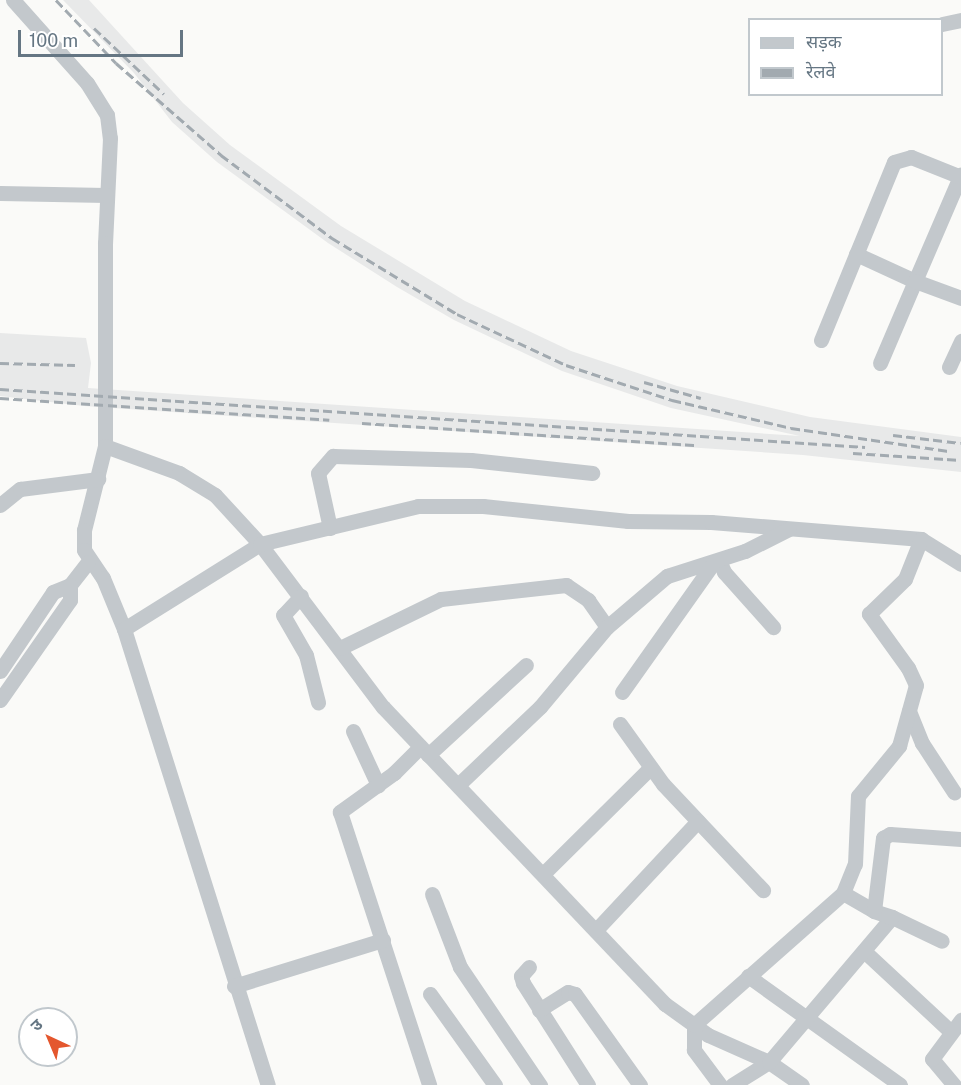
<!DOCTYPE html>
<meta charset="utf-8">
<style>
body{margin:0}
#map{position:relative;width:961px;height:1085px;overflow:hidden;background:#fafaf8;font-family:"Public Sans","Noto Sans Devanagari",sans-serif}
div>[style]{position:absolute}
.built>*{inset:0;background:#e8e9e9}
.minor>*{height:15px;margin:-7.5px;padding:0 7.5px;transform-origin:7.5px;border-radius:7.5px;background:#c3c8cc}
.rail>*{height:3px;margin-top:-1.5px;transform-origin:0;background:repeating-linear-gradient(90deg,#a2aab0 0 9px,transparent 0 13.5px)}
span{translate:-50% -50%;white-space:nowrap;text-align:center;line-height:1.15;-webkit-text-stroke:6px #fff;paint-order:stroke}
.legend{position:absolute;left:748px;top:18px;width:195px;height:78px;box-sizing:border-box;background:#fff;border:2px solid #c1c8cd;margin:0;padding:8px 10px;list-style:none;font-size:18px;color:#657683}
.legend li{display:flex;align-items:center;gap:12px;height:30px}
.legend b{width:30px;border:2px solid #c1c8cd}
.north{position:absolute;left:18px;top:1007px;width:60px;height:60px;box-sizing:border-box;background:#fff;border:2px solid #c1c8cd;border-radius:50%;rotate:316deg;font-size:16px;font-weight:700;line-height:24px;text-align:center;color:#657683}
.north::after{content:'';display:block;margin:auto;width:21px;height:27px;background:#e4572e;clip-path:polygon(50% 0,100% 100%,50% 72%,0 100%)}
.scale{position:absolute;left:18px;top:30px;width:165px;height:27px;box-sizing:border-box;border:3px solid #657683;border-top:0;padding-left:8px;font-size:18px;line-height:21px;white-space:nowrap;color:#657683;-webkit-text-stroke:4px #fff;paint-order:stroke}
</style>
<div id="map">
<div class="built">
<i style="clip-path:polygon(63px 0,89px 0,183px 103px,230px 145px,341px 226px,465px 301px,571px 351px,677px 386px,810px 417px,961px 437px,961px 472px,803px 455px,84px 406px,0 396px,0 333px,86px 338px,91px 363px,88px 388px,800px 436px,671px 408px,562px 371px,454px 320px,397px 287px,328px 243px,217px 162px,172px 122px,134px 73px)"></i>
</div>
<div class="minor">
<i style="left:13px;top:0;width:111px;rotate:48.3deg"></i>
<i style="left:87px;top:83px;width:38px;rotate:58deg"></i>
<i style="left:107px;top:115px;width:23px;rotate:83deg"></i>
<i style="left:110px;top:138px;width:105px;rotate:92.7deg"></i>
<i style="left:105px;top:243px;width:203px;rotate:90deg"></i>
<i style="left:105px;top:446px;width:87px;rotate:104deg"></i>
<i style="left:84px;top:530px;width:20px;rotate:90deg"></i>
<i style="left:84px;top:550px;width:34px;rotate:56deg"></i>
<i style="left:103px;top:578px;width:55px;rotate:67.6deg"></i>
<i style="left:124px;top:629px;width:478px;rotate:72.5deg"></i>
<i style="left:942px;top:24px;width:19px;rotate:-12deg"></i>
<i style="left:0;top:193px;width:106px;rotate:1.1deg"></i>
<i style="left:856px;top:254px;width:65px;rotate:24.6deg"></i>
<i style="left:915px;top:281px;width:116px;rotate:-66.7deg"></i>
<i style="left:821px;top:340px;width:192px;rotate:-67.7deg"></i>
<i style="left:894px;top:162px;width:18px;rotate:-16deg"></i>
<i style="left:911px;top:157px;width:54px;rotate:21.8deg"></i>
<i style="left:880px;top:363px;width:89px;rotate:-66.9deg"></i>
<i style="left:915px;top:281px;width:49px;rotate:20.3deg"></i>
<i style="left:949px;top:367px;width:29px;rotate:-65deg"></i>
<i style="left:105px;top:446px;width:79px;rotate:20deg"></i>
<i style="left:179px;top:473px;width:42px;rotate:31.4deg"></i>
<i style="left:215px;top:495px;width:67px;rotate:47.4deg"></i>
<i style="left:260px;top:544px;width:204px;rotate:53deg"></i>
<i style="left:383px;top:707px;width:410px;rotate:46.5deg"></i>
<i style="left:665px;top:1004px;width:53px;rotate:35.8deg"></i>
<i style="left:708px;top:1035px;width:67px;rotate:23.9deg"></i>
<i style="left:769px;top:1062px;width:40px;rotate:34.9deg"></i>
<i style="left:0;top:505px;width:26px;rotate:-39deg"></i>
<i style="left:20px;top:489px;width:79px;rotate:-7.3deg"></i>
<i style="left:330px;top:528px;width:56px;rotate:-102.3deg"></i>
<i style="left:318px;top:473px;width:23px;rotate:-49deg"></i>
<i style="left:333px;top:456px;width:138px;rotate:1.7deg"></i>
<i style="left:471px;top:460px;width:122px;rotate:6.1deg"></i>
<i style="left:719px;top:560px;width:13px;rotate:67deg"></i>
<i style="left:724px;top:572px;width:74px;rotate:48.3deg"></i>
<i style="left:301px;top:596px;width:26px;rotate:133deg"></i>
<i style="left:283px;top:615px;width:46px;rotate:60.1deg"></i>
<i style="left:306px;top:655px;width:49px;rotate:75.7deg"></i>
<i style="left:124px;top:629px;width:160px;rotate:-32deg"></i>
<i style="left:260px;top:544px;width:163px;rotate:-13.5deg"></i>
<i style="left:418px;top:506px;width:65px"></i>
<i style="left:483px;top:506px;width:146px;rotate:5.9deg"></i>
<i style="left:628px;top:521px;width:83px;rotate:0.7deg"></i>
<i style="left:711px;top:522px;width:211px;rotate:4.6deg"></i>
<i style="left:921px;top:539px;width:47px;rotate:32deg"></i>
<i style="left:340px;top:648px;width:112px;rotate:-25.9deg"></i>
<i style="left:441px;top:599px;width:126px;rotate:-6.4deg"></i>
<i style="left:566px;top:585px;width:27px;rotate:34deg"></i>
<i style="left:588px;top:600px;width:33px;rotate:55deg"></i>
<i style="left:607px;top:627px;width:79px;rotate:-40.4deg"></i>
<i style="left:667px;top:576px;width:82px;rotate:-17.8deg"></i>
<i style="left:745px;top:551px;width:49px;rotate:-26.6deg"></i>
<i style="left:0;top:671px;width:95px;rotate:-56.1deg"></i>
<i style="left:53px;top:592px;width:18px;rotate:-22deg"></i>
<i style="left:70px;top:585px;width:29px;rotate:-52deg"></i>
<i style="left:622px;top:692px;width:159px;rotate:-54.7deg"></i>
<i style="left:0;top:700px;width:122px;rotate:-55deg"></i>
<i style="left:70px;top:600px;width:15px;rotate:-90deg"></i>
<i style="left:909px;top:711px;width:35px;rotate:68deg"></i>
<i style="left:922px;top:743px;width:59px;rotate:56.9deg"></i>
<i style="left:620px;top:724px;width:74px;rotate:54.4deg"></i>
<i style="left:663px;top:784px;width:146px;rotate:46.7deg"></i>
<i style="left:353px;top:731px;width:60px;rotate:65.2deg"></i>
<i style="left:420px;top:747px;width:37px;rotate:135deg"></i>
<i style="left:394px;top:773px;width:67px;rotate:144.2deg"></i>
<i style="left:340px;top:812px;width:287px;rotate:71.9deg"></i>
<i style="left:428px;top:755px;width:133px;rotate:-42.6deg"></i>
<i style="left:458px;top:785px;width:113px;rotate:-43.6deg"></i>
<i style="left:540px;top:707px;width:104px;rotate:-50.1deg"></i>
<i style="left:544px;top:873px;width:149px;rotate:-44.7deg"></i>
<i style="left:843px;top:893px;width:31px;rotate:-68deg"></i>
<i style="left:855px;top:864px;width:68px;rotate:-87.5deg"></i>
<i style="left:858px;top:796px;width:65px;rotate:-50.6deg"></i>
<i style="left:899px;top:746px;width:63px;rotate:-74.4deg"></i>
<i style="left:916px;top:685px;width:19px;rotate:-115deg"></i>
<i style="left:908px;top:668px;width:67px;rotate:-125.8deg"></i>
<i style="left:869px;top:614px;width:50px;rotate:-44.2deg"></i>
<i style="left:905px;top:579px;width:43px;rotate:-68.2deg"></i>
<i style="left:432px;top:894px;width:78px;rotate:69deg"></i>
<i style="left:460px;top:967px;width:143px;rotate:55.9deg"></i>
<i style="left:892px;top:917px;width:55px;rotate:25.6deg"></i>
<i style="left:596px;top:930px;width:149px;rotate:-46.9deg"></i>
<i style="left:864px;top:951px;width:117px;rotate:42.9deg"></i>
<i style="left:529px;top:967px;width:12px;rotate:132deg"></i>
<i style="left:521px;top:976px;width:7px;rotate:74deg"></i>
<i style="left:523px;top:983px;width:121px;rotate:57.5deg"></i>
<i style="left:748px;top:976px;width:187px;rotate:35.6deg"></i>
<i style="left:234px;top:986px;width:156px;rotate:-17.2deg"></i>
<i style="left:430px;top:994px;width:112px;rotate:54.5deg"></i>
<i style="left:539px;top:1010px;width:34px;rotate:-32deg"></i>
<i style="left:568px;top:992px;width:7px;rotate:16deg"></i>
<i style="left:575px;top:994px;width:112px;rotate:54.5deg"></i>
<i style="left:720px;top:1085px;width:44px;rotate:-126.6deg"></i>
<i style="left:694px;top:1050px;width:25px;rotate:-90deg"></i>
<i style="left:694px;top:1025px;width:199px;rotate:-41.5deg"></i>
<i style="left:843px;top:893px;width:36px;rotate:30deg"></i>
<i style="left:732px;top:1085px;width:44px;rotate:-31.9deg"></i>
<i style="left:769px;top:1062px;width:190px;rotate:-49.7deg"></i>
<i style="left:892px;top:917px;width:19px;rotate:-162deg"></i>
<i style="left:874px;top:911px;width:74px;rotate:-83deg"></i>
<i style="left:883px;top:838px;width:8px;rotate:-30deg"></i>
<i style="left:890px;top:834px;width:71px;rotate:4deg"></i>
<i style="left:954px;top:1085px;width:34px;rotate:-130deg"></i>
<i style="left:932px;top:1059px;width:49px;rotate:-53.4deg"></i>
</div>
<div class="rail">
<i style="left:56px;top:0;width:87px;rotate:46.4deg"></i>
<i style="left:116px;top:63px;width:140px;rotate:41.2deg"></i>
<i style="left:221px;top:155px;width:139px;rotate:36.8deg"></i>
<i style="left:332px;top:238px;width:146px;rotate:31.3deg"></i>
<i style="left:457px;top:314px;width:120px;rotate:25.1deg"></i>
<i style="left:566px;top:365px;width:112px;rotate:18.3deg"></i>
<i style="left:672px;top:400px;width:122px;rotate:13.2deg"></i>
<i style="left:791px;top:428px;width:159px;rotate:8.3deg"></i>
<i style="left:94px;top:28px;width:96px;rotate:43.3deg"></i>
<i style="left:0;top:363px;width:75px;rotate:1.5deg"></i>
<i style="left:644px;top:382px;width:59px;rotate:15.7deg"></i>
<i style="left:0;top:389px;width:867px;rotate:3.84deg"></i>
<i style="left:0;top:398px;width:330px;rotate:3.8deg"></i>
<i style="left:362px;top:423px;width:336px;rotate:3.8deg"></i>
<i style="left:893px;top:435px;width:68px;rotate:6.7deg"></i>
<i style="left:853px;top:453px;width:108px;rotate:3.7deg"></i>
</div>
<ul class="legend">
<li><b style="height:8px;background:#c3c8cc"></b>सड़क</li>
<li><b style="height:8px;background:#a2aab0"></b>रेलवे</li>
</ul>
<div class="north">उ</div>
<div class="scale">100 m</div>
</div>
